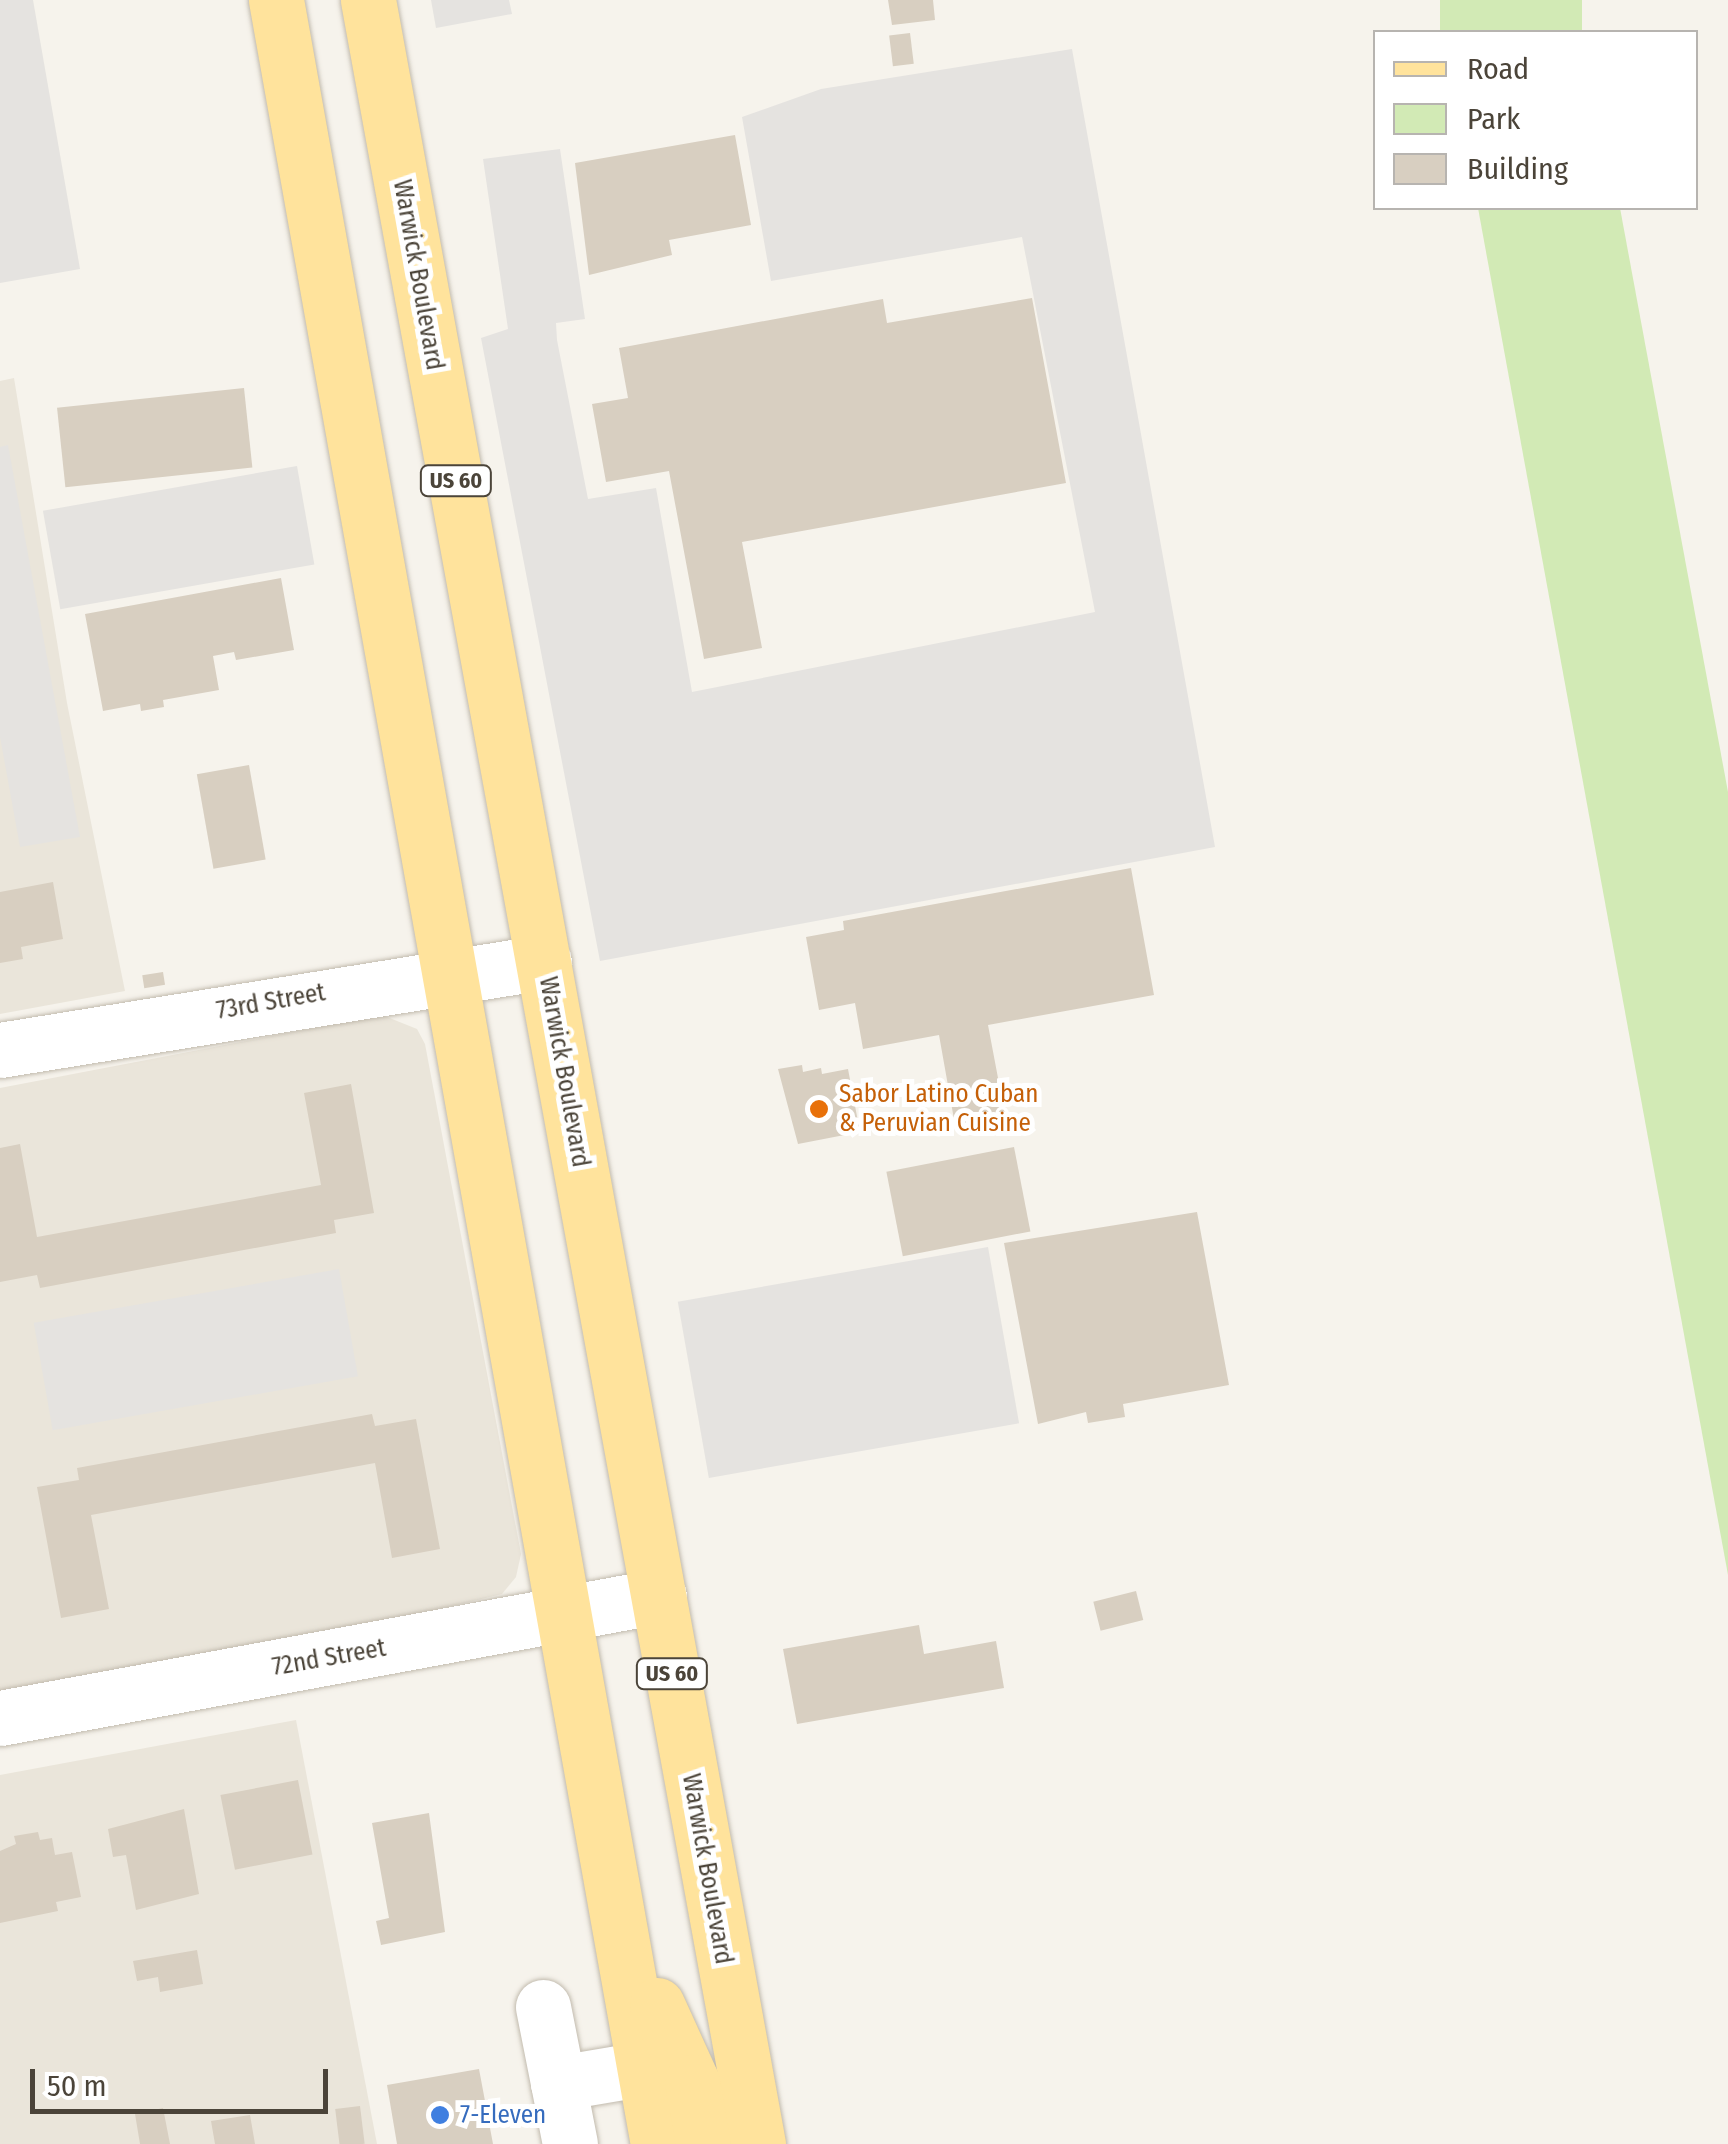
<!DOCTYPE html>
<style>
body{margin:0}
#map{position:relative;width:1728px;height:2144px;overflow:hidden;background:#f6f3ec;font-family:"Fira Sans Condensed",sans-serif}
div>[style]{position:absolute}
.residential>*{inset:0;background:#eae5da}
.green>*{inset:0;background:#d2eab5;transform-origin:0 0}
.parking>*{inset:0;background:#e5e3e0;transform-origin:0 0}
.building>*{inset:0;background:#d8cfc1;transform-origin:0 0}
.roads{filter:drop-shadow(0 0 2px #c2bbae) drop-shadow(0 0 2px #c2bbae)}
.minor>*{height:55px;margin:-27.5px;padding:0 27.5px;transform-origin:27.5px;border-radius:27.5px;background:#fff}
.major>*{height:55px;margin:-27.5px;padding:0 27.5px;transform-origin:27.5px;border-radius:27.5px;background:#ffe39c}
.dots>*{width:28px;height:28px;translate:-50% -50%;box-sizing:border-box;border:5px solid #fff;border-radius:50%}
span{translate:-50% -50%;white-space:nowrap;text-align:center;line-height:1.15;-webkit-text-stroke:10px #fff;paint-order:stroke}
.shield-label span{padding:2px 8px;background:#fff;border:2px solid;border-radius:8px;-webkit-text-stroke-width:0}
.shield-label{font-size:22px;color:#4b4439;font-weight:700}
.street-label{font-size:25px;color:#4b4439}
.food-label{font-size:25px;color:#c56008}
.left{translate:0 -50%;text-align:left}
.shop-label{font-size:25px;color:#366cbe}
.legend{position:absolute;left:1373px;top:30px;width:325px;height:180px;box-sizing:border-box;background:#fff;border:2px solid #b7b4b0;margin:0;padding:12px 18px;list-style:none;font-size:30px;color:#4b4439}
.legend li{display:flex;align-items:center;gap:20px;height:50px}
.legend b{width:50px;border:2px solid #b7b4b0}
.scale{position:absolute;left:30px;top:2069px;width:298px;height:45px;box-sizing:border-box;border:5px solid #4b4439;border-top:0;padding-left:12px;font-size:30px;line-height:35px;white-space:nowrap;color:#4b4439;-webkit-text-stroke:8px #fff;paint-order:stroke}
</style>
<div id="map">
<div class="residential">
<i style="clip-path:polygon(14px 378px,67px 703px,125px 991px,0 1014px,0 381px)"></i>
<i style="clip-path:polygon(382px 1015px,417px 1029px,425px 1044px,521px 1554px,516px 1577px,502px 1594px,382px 1623px,0 1692px,0 1088px)"></i>
<i style="clip-path:polygon(296px 1720px,377px 2144px,0 2144px,0 1775px)"></i>
</div>
<div class="green">
<i style="left:1440px;top:0;width:142px;height:33px"></i>
<i style="clip-path:polygon(1478px 208px,1620px 208px,1728px 792px,1728px 1575px)"></i>
</div>
<div class="parking">
<i style="clip-path:polygon(0 0,33px 0,80px 269px,0 283px)"></i>
<i style="clip-path:polygon(431px 0,509px 0,512px 14px,436px 28px)"></i>
<i style="clip-path:polygon(1072px 49px,1215px 847px,600px 961px,481px 338px,508px 329px,483px 159px,560px 149px,585px 319px,556px 323px,557px 340px,588px 499px,656px 488px,692px 692px,1095px 612px,1022px 237px,771px 281px,742px 117px,821px 89px)"></i>
<i style="clip-path:polygon(8px 445px,80px 837px,20px 847px,0 737px,0 447px)"></i>
<i style="left:297px;top:466px;width:100px;height:258px;rotate:80deg"></i>
<i style="left:988px;top:1247px;width:179px;height:315px;rotate:80deg"></i>
<i style="left:339px;top:1269px;width:109px;height:310px;rotate:80deg"></i>
</div>
<div class="building">
<i style="clip-path:polygon(888px 0,933px 0,935px 20px,892px 25px)"></i>
<i style="left:910px;top:33px;width:31px;height:21px;rotate:83deg"></i>
<i style="clip-path:polygon(735px 135px,751px 225px,669px 240px,672px 255px,589px 275px,575px 163px)"></i>
<i style="clip-path:polygon(1032px 298px,1066px 483px,742px 542px,762px 648px,704px 659px,669px 471px,606px 482px,592px 404px,628px 398px,619px 348px,883px 299px,887px 323px)"></i>
<i style="left:244px;top:388px;width:80px;height:188px;rotate:84deg"></i>
<i style="clip-path:polygon(281px 578px,294px 650px,236px 660px,234px 652px,213px 656px,219px 690px,163px 700px,164px 707px,141px 711px,140px 704px,103px 711px,85px 614px)"></i>
<i style="left:249px;top:765px;width:96px;height:53px;rotate:80deg"></i>
<i style="clip-path:polygon(1131px 868px,1154px 995px,988px 1025px,1005px 1115px,955px 1125px,939px 1035px,863px 1049px,855px 1003px,819px 1010px,806px 937px,844px 930px,843px 921px)"></i>
<i style="clip-path:polygon(53px 882px,63px 939px,21px 947px,23px 959px,0 963px,0 892px)"></i>
<i style="left:163px;top:972px;width:13px;height:21px;rotate:81deg"></i>
<i style="clip-path:polygon(802px 1065px,803px 1072px,821px 1068px,822px 1074px,848px 1069px,860px 1132px,798px 1144px,778px 1069px)"></i>
<i style="clip-path:polygon(351px 1084px,374px 1213px,334px 1220px,336px 1233px,40px 1288px,37px 1275px,0 1282px,0 1148px,20px 1144px,37px 1237px,321px 1185px,304px 1093px)"></i>
<i style="left:1014px;top:1147px;width:86px;height:130px;rotate:79deg"></i>
<i style="clip-path:polygon(1197px 1212px,1229px 1385px,1123px 1404px,1125px 1417px,1088px 1423px,1086px 1412px,1038px 1424px,1004px 1243px)"></i>
<i style="clip-path:polygon(372px 1414px,375px 1426px,416px 1419px,440px 1549px,392px 1558px,375px 1463px,91px 1515px,109px 1609px,61px 1618px,37px 1487px,79px 1480px,77px 1468px)"></i>
<i style="left:1136px;top:1591px;width:30px;height:44px;rotate:76deg"></i>
<i style="clip-path:polygon(919px 1625px,924px 1654px,996px 1641px,1004px 1688px,797px 1724px,783px 1649px)"></i>
<i style="left:298px;top:1780px;width:76px;height:79px;rotate:79deg"></i>
<i style="clip-path:polygon(184px 1809px,199px 1894px,136px 1910px,126px 1855px,113px 1857px,108px 1829px)"></i>
<i style="clip-path:polygon(429px 1813px,445px 1932px,381px 1945px,376px 1921px,389px 1918px,372px 1823px)"></i>
<i style="clip-path:polygon(38px 1832px,40px 1840px,52px 1838px,55px 1855px,72px 1852px,81px 1897px,56px 1902px,58px 1911px,0 1923px,0 1851px,16px 1844px,14px 1836px)"></i>
<i style="clip-path:polygon(197px 1950px,203px 1984px,160px 1992px,158px 1977px,137px 1981px,133px 1961px)"></i>
<i style="clip-path:polygon(479px 2069px,493px 2144px,397px 2144px,387px 2085px)"></i>
<i style="left:360px;top:2106px;width:38px;height:25px;rotate:83deg"></i>
<i style="clip-path:polygon(163px 2108px,170px 2144px,140px 2144px,135px 2114px)"></i>
<i style="clip-path:polygon(250px 2115px,255px 2144px,215px 2144px,211px 2121px)"></i>
</div>
<div class="roads">
<div class="minor">
<i style="left:0;top:1050px;width:551px;rotate:-9.19deg"></i>
<i style="left:0;top:1718px;width:670px;rotate:-10.49deg"></i>
<i style="left:543px;top:2007px;width:77px;rotate:78.8deg"></i>
<i style="left:570px;top:2144px;width:62px;rotate:-101.1deg"></i>
<i style="left:558px;top:2083px;width:90px;rotate:-9.6deg"></i>
</div>
<div class="major">
<i style="left:276px;top:0;width:2178px;rotate:79.9deg"></i>
<i style="left:368px;top:0;width:2179px;rotate:79.69deg"></i>
<i style="left:657px;top:2005px;width:85px;rotate:65.6deg"></i>
<i style="left:692px;top:2082px;width:63px;rotate:79.9deg"></i>
</div>
</div>
<div class="dots">
<i style="left:819px;top:1109px;background:#e8710a"></i>
<i style="left:440px;top:2115px;background:#3f7fe0"></i>
</div>
<div class="shield-label">
<span style="left:456px;top:481px">US 60</span>
<span style="left:672px;top:1674px">US 60</span>
</div>
<div class="street-label">
<span style="left:418px;top:275px;rotate:80deg">Warwick Boulevard</span>
<span style="left:271px;top:1002px;rotate:-10deg">73rd Street</span>
<span style="left:564px;top:1072px;rotate:80deg">Warwick Boulevard</span>
<span style="left:329px;top:1658px;rotate:-10deg">72nd Street</span>
<span style="left:707px;top:1869px;rotate:80deg">Warwick Boulevard</span>
</div>
<div class="food-label">
<span class="left" style="left:839px;top:1109px">Sabor Latino Cuban<br>&amp; Peruvian Cuisine</span>
</div>
<div class="shop-label">
<span class="left" style="left:460px;top:2115px">7-Eleven</span>
</div>
<ul class="legend">
<li><b style="height:12px;background:#ffe39c"></b>Road</li>
<li><b style="height:28px;background:#d2eab5"></b>Park</li>
<li><b style="height:28px;background:#d8cfc1"></b>Building</li>
</ul>
<div class="scale">50 m</div>
</div>
